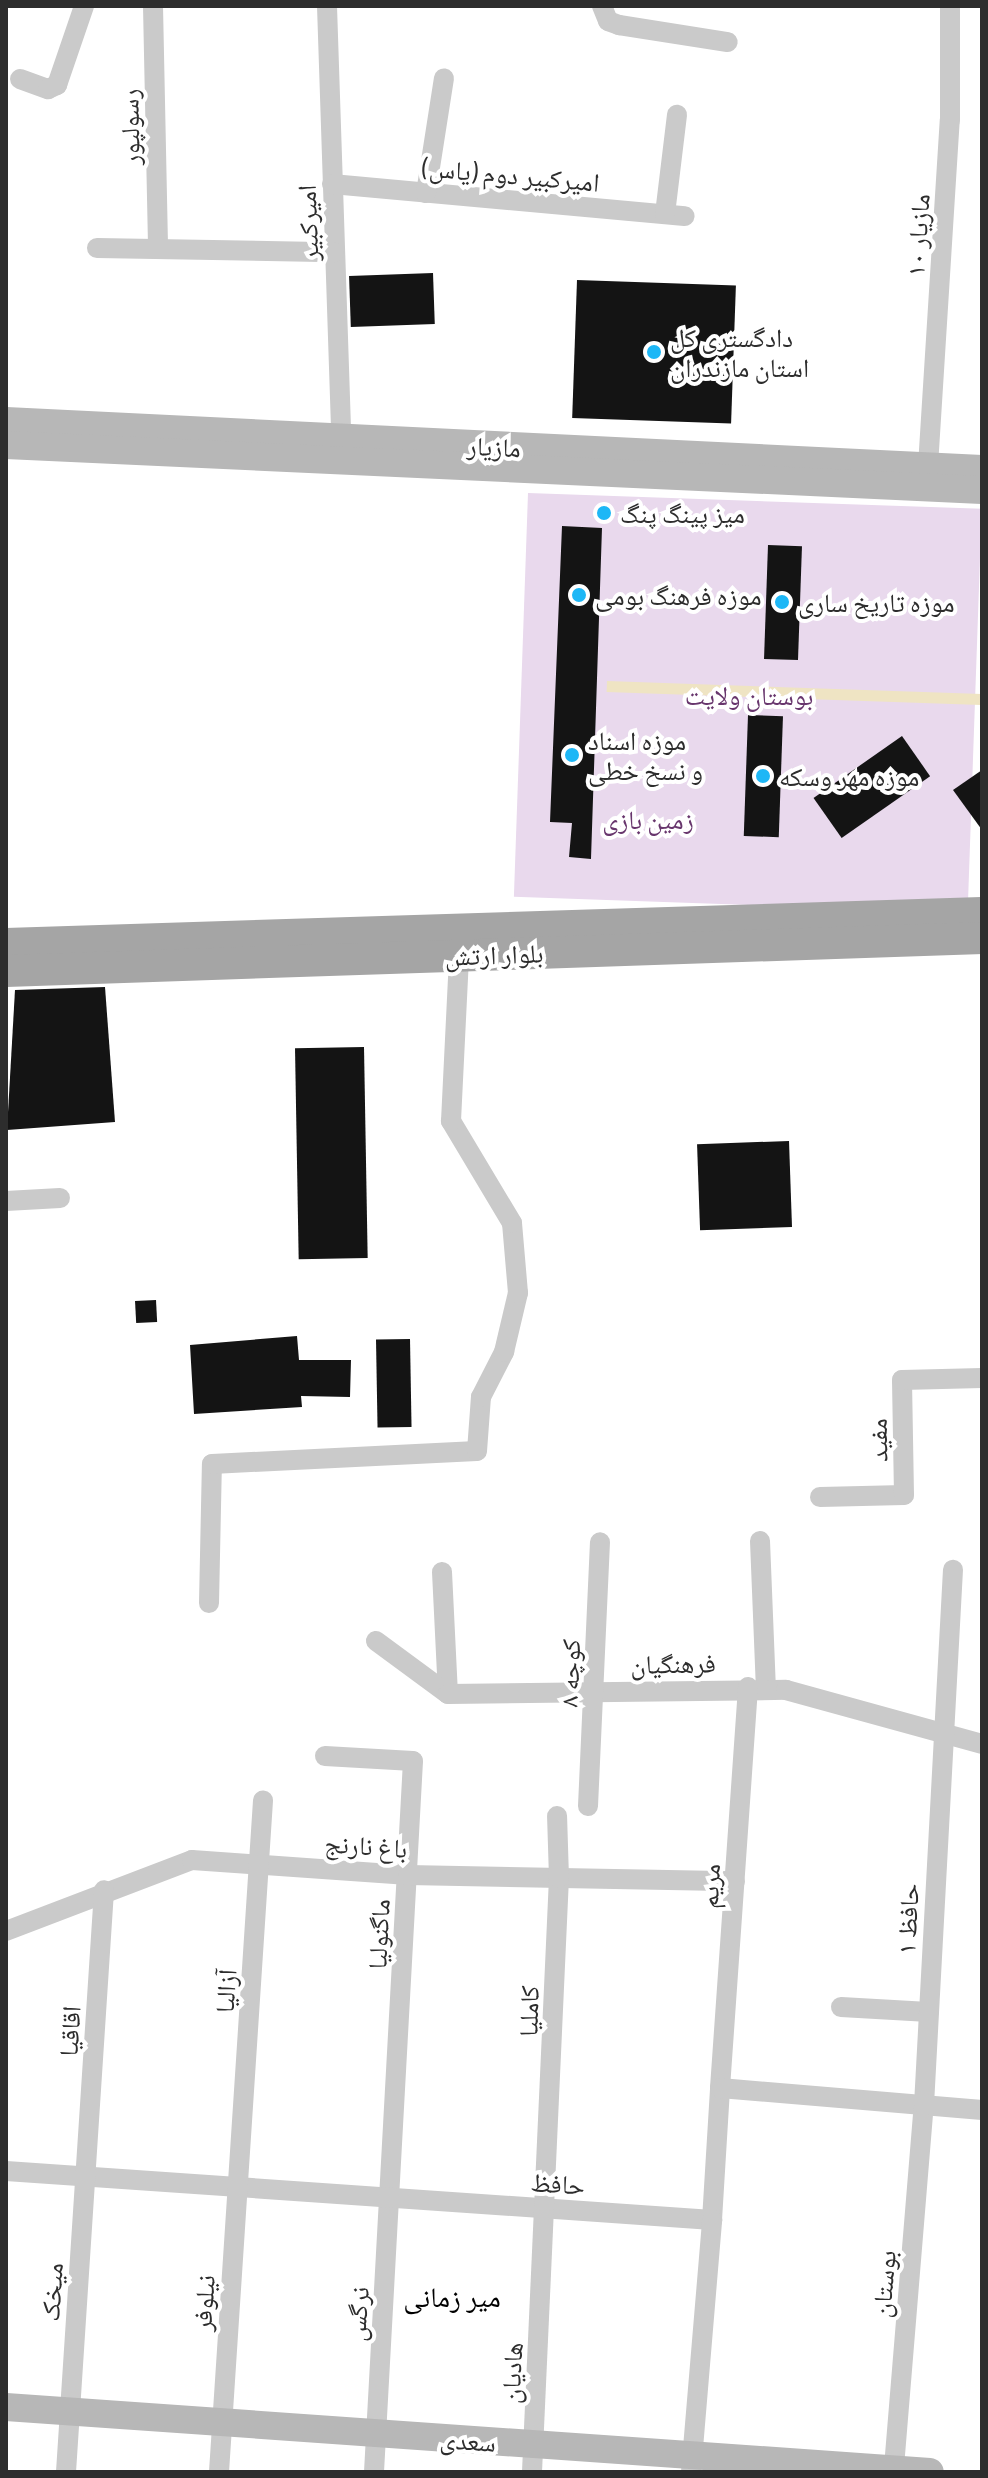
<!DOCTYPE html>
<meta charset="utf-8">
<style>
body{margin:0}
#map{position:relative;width:988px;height:2478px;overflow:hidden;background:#fff;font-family:Barlow,"Noto Naskh Arabic",sans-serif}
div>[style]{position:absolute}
.green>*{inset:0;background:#e9d9ed;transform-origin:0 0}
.water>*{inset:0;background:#efe4c3;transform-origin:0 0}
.building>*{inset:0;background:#141414;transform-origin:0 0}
.street>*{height:20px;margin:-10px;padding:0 10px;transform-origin:10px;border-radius:10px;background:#cacaca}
.secondary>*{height:28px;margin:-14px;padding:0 14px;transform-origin:14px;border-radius:14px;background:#b7b7b7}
.primary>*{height:32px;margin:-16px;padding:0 16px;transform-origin:16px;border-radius:16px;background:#a5a5a5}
.dots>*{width:22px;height:22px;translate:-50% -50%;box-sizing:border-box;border:4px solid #fff;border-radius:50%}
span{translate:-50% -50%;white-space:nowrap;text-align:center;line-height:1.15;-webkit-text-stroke:8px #fff;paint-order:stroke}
.street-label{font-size:26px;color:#2d2d2d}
.poi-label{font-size:26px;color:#2d2d2d}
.left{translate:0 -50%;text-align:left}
.park-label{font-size:26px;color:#68366d}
.neighbourhood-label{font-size:28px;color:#000}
.frame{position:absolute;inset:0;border:8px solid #2d2d2d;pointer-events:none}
</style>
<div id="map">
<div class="green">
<i style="left:528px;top:493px;width:454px;height:404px;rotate:2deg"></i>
</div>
<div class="water">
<i style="left:607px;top:681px;width:375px;height:11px;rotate:2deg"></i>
</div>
<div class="building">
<i style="left:433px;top:273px;width:51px;height:84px;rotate:88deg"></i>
<i style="left:577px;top:280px;width:159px;height:138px;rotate:2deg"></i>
<i style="clip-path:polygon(562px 526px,602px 528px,591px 859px,569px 857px,572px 823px,550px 822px)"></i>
<i style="left:768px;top:545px;width:34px;height:114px;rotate:2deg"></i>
<i style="left:748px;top:715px;width:35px;height:121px;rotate:2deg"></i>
<i style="left:902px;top:736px;width:49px;height:108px;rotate:55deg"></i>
<i style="clip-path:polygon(982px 770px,982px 830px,953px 790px)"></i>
<i style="clip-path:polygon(105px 987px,115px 1122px,7px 1130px,15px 990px)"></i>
<i style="left:364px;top:1047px;width:211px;height:69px;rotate:89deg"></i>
<i style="left:789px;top:1141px;width:86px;height:92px;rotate:88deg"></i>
<i style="left:156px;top:1300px;width:22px;height:21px;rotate:87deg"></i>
<i style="clip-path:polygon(297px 1336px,299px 1360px,351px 1360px,350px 1397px,301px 1396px,302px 1407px,194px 1414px,190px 1345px)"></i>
<i style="left:410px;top:1339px;width:88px;height:34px;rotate:89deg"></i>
</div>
<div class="street">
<i style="left:153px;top:6px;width:240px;rotate:88.8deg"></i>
<i style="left:327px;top:6px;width:433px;rotate:88.1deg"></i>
<i style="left:602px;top:6px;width:16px;rotate:68deg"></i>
<i style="left:608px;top:21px;width:12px;rotate:20deg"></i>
<i style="left:619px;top:25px;width:110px;rotate:8.9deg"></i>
<i style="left:20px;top:79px;width:30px;rotate:20deg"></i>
<i style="left:48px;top:89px;width:10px;rotate:-24deg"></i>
<i style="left:57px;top:85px;width:83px;rotate:-71.1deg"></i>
<i style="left:332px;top:184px;width:354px;rotate:5.2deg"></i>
<i style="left:426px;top:193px;width:116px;rotate:-81.1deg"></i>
<i style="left:665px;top:214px;width:100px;rotate:-83.1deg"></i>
<i style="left:97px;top:248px;width:237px;rotate:1deg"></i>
<i style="left:928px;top:466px;width:347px;rotate:-86.4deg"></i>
<i style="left:950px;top:120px;width:114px;rotate:-90deg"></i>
<i style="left:6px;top:1201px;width:54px;rotate:-3.2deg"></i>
<i style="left:820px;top:1497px;width:84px;rotate:-1.4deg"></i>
<i style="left:904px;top:1495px;width:115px;rotate:-91deg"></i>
<i style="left:902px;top:1380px;width:80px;rotate:-1.4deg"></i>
<i style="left:760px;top:1541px;width:147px;rotate:87.7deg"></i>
<i style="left:442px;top:1572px;width:122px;rotate:87.2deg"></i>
<i style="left:209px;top:1603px;width:139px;rotate:-88.8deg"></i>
<i style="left:212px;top:1464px;width:265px;rotate:-2.8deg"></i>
<i style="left:477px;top:1451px;width:54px;rotate:-85.8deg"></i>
<i style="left:481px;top:1397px;width:51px;rotate:-62.9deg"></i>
<i style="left:504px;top:1352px;width:61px;rotate:-76.7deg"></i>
<i style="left:518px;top:1293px;width:70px;rotate:-94.9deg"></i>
<i style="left:512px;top:1223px;width:119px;rotate:-120.9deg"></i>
<i style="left:451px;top:1121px;width:166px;rotate:-87.2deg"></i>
<i style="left:376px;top:1641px;width:89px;rotate:36.4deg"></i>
<i style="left:448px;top:1694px;width:338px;rotate:-0.7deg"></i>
<i style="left:786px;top:1690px;width:203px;rotate:15.4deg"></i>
<i style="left:325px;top:1756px;width:88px;rotate:3.3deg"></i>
<i style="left:413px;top:1761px;width:712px;rotate:93.14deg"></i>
<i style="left:588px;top:1806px;width:264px;rotate:-87.4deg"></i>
<i style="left:6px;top:1931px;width:199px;rotate:-20.9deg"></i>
<i style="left:192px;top:1860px;width:217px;rotate:4deg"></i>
<i style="left:408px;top:1875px;width:327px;rotate:1.1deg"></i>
<i style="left:841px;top:2007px;width:88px;rotate:3.3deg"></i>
<i style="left:720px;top:2088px;width:402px;rotate:-86deg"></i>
<i style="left:6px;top:2171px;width:708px;rotate:3.97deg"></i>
<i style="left:712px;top:2220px;width:132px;rotate:-86.5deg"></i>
<i style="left:720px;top:2088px;width:263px;rotate:4.8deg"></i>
<i style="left:894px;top:2467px;width:363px;rotate:-85.3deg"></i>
<i style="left:924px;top:2105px;width:536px;rotate:-86.9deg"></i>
<i style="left:66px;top:2472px;width:583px;rotate:-86.26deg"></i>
<i style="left:219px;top:2472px;width:673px;rotate:-86.25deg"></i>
<i style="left:532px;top:2472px;width:595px;rotate:-87.4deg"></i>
<i style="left:559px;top:1878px;width:62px;rotate:-91.8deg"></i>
<i style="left:691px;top:2472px;width:253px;rotate:-85.2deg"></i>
</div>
<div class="secondary">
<i style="left:6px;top:421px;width:977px;rotate:2.82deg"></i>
<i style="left:6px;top:445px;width:977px;rotate:2.64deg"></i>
<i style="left:6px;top:2407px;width:926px;rotate:4.02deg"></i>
</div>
<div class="primary">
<i style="left:6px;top:944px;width:976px;rotate:-1.82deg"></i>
<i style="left:6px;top:971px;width:977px;rotate:-1.94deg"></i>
</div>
<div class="dots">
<i style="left:654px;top:352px;background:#1db7f6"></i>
<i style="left:604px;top:513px;background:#1db7f6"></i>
<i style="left:579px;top:595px;background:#1db7f6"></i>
<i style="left:782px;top:602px;background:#1db7f6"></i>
<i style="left:572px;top:755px;background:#1db7f6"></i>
<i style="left:763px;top:776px;background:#1db7f6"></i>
</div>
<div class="street-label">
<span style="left:129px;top:127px;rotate:-91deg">رسولپور</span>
<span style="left:511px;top:174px;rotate:5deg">امیرکبیر دوم (یاس)</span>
<span style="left:307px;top:223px;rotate:-92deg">امیرکبیر</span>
<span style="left:917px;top:235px;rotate:-86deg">مازیار ١٠</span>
<span style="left:494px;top:446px;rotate:3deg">مازیار</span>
<span style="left:494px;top:954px;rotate:-2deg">بلوار ارتش</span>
<span style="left:877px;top:1440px;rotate:-91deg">مفید</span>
<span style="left:673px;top:1663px;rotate:-1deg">فرهنگیان</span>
<span style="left:569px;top:1673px;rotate:-88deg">کوچه ۸</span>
<span style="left:366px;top:1845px;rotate:4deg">باغ نارنج</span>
<span style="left:709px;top:1886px;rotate:-87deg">مریم</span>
<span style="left:907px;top:1919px;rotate:-87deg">حافظ ۱</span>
<span style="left:378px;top:1934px;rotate:-87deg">ماگنولیا</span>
<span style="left:225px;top:1991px;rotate:-86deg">آزالیا</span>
<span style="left:528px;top:2011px;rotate:-88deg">کاملیا</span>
<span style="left:69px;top:2031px;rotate:-86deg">اقاقیا</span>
<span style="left:558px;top:2183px;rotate:4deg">حافظ</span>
<span style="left:883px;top:2284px;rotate:-85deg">بوستان</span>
<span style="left:51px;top:2292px;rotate:-86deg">میخک</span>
<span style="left:203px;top:2303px;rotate:-86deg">نیلوفر</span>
<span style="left:357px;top:2314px;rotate:-86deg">نرگس</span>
<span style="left:511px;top:2373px;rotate:-87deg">هادیان</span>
<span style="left:468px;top:2440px;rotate:4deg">سعدی</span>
</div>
<div class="poi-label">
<span class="left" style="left:670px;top:352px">دادگستری کل<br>استان مازندران</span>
<span class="left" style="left:620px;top:513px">میز پینگ پنگ</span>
<span class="left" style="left:595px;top:595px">موزه فرهنگ بومی</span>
<span class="left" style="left:798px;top:602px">موزه تاریخ ساری</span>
<span class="left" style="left:588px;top:755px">موزه اسناد<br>و نسخ خطی</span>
<span class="left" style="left:779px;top:776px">موزه مهر وسکه</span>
</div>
<div class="park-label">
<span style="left:749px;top:695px">بوستان ولایت</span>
<span style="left:648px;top:819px">زمین بازی</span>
</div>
<div class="neighbourhood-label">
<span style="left:452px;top:2296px">میر زمانی</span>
</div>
<div class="frame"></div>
</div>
